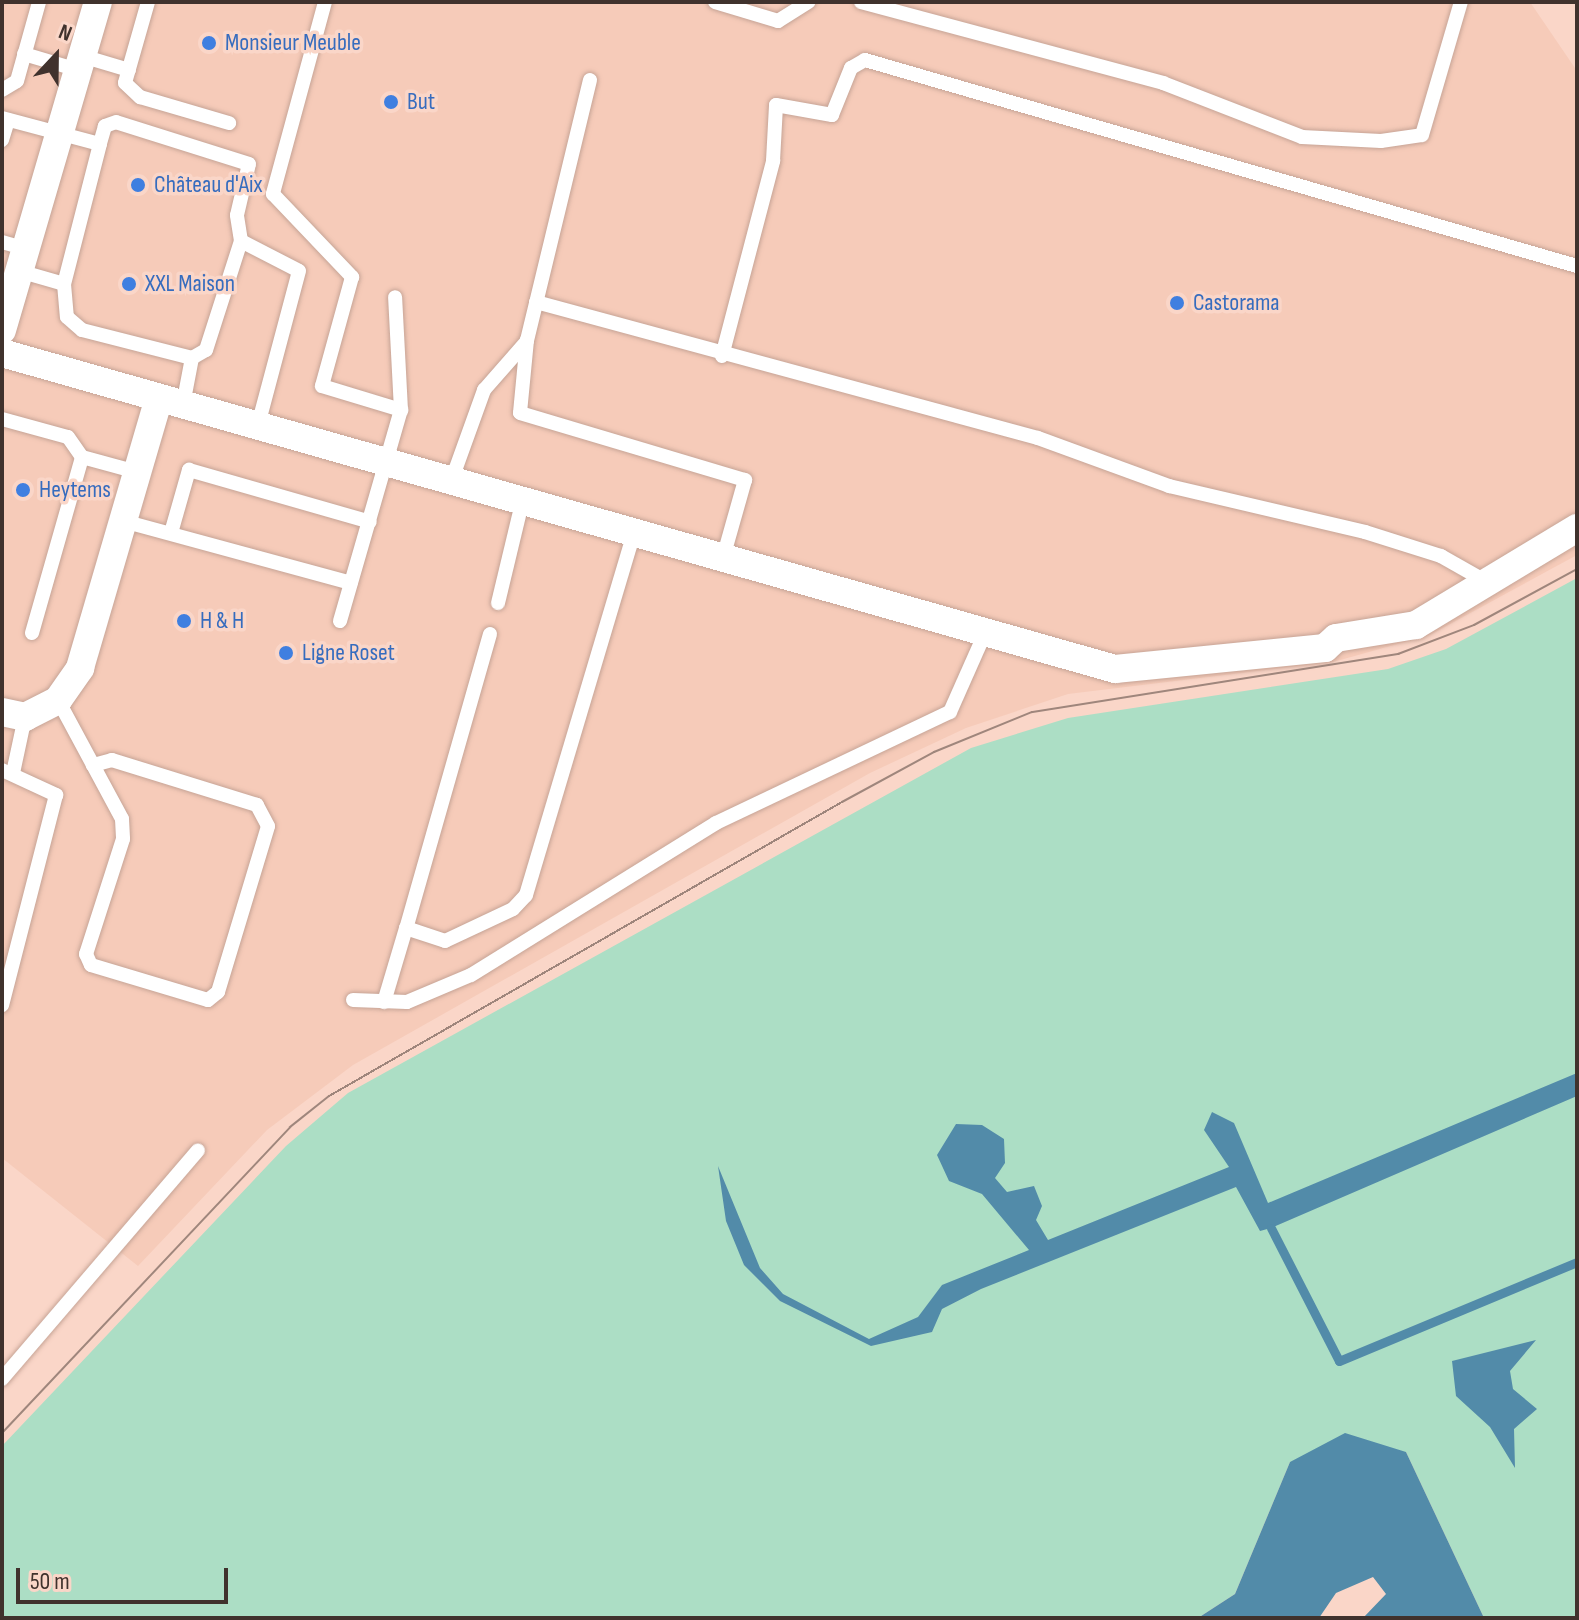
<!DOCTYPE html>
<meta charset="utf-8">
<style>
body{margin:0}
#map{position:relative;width:1579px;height:1620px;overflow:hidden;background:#fad6c8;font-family:"Sofia Sans Condensed",sans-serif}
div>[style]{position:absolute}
.built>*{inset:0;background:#f6cbb9}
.green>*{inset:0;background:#acdec5}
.water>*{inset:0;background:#528ba9}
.stream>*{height:9px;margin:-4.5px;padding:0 4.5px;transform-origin:4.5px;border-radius:4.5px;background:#528ba9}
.roads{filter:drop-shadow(0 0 2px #c6a496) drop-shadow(0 0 2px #c6a496)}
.service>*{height:14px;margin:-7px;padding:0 7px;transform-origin:7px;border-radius:7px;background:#fff}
.minor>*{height:28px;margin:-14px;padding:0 14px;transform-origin:14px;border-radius:14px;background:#fff}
.tram>*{height:2px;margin:-1px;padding:0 1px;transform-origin:1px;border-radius:1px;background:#9f867c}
.dots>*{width:22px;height:22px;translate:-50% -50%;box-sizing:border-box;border:4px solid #fad6c8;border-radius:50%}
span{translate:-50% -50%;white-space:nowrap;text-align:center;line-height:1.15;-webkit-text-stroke:7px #fad6c8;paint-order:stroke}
.shop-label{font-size:24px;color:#366cbe}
.left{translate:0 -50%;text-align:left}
.frame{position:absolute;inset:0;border:4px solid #40322d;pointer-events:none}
.north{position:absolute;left:16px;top:16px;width:80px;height:80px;-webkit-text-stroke:6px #fad6c8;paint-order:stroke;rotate:22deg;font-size:22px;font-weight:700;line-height:32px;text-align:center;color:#40322d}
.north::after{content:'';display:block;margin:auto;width:28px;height:36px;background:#40322d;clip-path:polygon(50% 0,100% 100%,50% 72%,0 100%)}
.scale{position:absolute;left:16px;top:1568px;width:212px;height:36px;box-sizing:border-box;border:4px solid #40322d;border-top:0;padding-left:10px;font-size:24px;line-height:28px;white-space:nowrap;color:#40322d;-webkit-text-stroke:6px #fad6c8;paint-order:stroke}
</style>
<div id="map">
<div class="built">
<i style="clip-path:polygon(2px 2px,1530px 2px,1577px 71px,1577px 555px,1430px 635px,1333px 662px,1068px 694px,966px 728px,870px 773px,353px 1065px,267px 1130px,138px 1266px,2px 1158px)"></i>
</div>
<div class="green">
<i style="clip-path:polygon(1577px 578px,1577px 1618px,1484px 1618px,1406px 1452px,1290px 1462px,1235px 1594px,1198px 1618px,2px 1618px,2px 1446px,286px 1146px,348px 1093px,971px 748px,1068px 718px,1388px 669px,1446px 649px)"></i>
</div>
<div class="water">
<i style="clip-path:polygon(1577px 1073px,1577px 1096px,1271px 1228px,1260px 1231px,1236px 1187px,981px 1289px,942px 1309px,932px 1332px,871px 1346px,780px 1301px,744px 1265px,726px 1221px,718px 1166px,760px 1268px,783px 1294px,869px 1339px,918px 1317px,942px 1285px,1029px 1250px,982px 1194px,949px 1181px,937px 1155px,956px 1124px,982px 1125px,1004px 1139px,1005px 1163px,995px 1178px,1007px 1192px,1034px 1186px,1042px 1206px,1036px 1220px,1048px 1240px,1229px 1167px,1204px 1130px,1212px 1112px,1234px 1123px,1268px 1203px)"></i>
<i style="clip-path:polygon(1536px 1340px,1510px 1371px,1513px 1389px,1537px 1409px,1514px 1429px,1515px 1468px,1490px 1427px,1456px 1396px,1452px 1361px)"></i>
<i style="clip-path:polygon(1345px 1433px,1406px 1452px,1484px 1618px,1363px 1618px,1386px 1594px,1373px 1577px,1336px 1593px,1319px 1618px,1198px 1618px,1235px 1594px,1290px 1462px)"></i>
</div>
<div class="stream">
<i style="left:1271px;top:1228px;width:149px;rotate:62.9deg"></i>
<i style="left:1339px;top:1361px;width:258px;rotate:-22.6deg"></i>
</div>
<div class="roads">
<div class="service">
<i style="left:148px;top:2px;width:84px;rotate:105.9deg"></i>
<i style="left:125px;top:83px;width:21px;rotate:43deg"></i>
<i style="left:140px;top:97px;width:93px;rotate:16.3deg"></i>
<i style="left:325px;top:2px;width:199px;rotate:105.2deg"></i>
<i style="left:273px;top:194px;width:115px;rotate:46.4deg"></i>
<i style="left:352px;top:277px;width:113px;rotate:105.4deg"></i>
<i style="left:322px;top:386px;width:83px;rotate:16.9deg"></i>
<i style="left:715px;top:2px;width:66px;rotate:16.8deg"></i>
<i style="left:778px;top:21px;width:36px;rotate:-32deg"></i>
<i style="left:861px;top:2px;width:313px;rotate:15deg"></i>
<i style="left:1163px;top:83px;width:149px;rotate:21.2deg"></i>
<i style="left:1302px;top:137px;width:79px;rotate:2.9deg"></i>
<i style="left:1381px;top:141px;width:41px;rotate:-8.3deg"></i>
<i style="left:1422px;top:135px;width:139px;rotate:-73.7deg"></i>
<i style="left:24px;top:54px;width:56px;rotate:16.5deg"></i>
<i style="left:82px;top:56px;width:49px;rotate:16.6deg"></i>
<i style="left:590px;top:80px;width:268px;rotate:103.6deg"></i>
<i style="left:527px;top:340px;width:73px;rotate:95.5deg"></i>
<i style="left:520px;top:413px;width:235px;rotate:16.6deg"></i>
<i style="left:745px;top:480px;width:77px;rotate:105.8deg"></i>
<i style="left:2px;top:90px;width:17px;rotate:-31deg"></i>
<i style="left:17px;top:81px;width:82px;rotate:-74.4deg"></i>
<i style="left:2px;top:118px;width:101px;rotate:14.9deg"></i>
<i style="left:100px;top:144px;width:145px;rotate:104.4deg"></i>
<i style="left:64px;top:284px;width:33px;rotate:85deg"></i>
<i style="left:67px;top:317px;width:20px;rotate:41deg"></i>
<i style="left:82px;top:330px;width:114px;rotate:14.3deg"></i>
<i style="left:192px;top:358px;width:16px;rotate:-30deg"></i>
<i style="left:206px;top:350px;width:114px;rotate:-72.2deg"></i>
<i style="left:241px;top:241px;width:26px;rotate:-99deg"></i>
<i style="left:237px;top:215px;width:52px;rotate:-76.8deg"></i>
<i style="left:249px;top:164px;width:139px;rotate:-162.5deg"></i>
<i style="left:116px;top:122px;width:12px;rotate:160deg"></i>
<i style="left:105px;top:126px;width:19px;rotate:106deg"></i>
<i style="left:2px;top:140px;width:21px;rotate:-73deg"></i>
<i style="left:241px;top:241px;width:65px;rotate:27.3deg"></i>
<i style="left:299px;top:271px;width:159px;rotate:104.9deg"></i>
<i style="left:2px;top:242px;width:25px;rotate:16deg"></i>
<i style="left:19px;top:271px;width:47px;rotate:16.1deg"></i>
<i style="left:536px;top:302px;width:520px;rotate:15.16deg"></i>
<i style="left:1038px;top:438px;width:140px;rotate:20.1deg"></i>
<i style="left:1169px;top:486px;width:201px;rotate:13.2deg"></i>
<i style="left:1365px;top:532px;width:80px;rotate:17.5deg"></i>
<i style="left:1441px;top:556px;width:53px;rotate:29.5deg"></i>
<i style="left:722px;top:356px;width:202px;rotate:-75.3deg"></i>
<i style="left:773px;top:161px;width:56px;rotate:-86.9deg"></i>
<i style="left:776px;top:105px;width:57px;rotate:10.1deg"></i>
<i style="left:832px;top:115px;width:51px;rotate:-68deg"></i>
<i style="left:851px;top:68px;width:16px;rotate:-30deg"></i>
<i style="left:865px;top:60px;width:741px;rotate:16.14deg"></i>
<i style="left:183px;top:405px;width:48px;rotate:-79.2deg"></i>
<i style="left:2px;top:419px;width:68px;rotate:15.3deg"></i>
<i style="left:68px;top:437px;width:24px;rotate:55deg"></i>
<i style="left:452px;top:479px;width:95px;rotate:-70.2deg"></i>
<i style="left:484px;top:390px;width:65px;rotate:-48.7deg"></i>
<i style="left:123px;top:521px;width:236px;rotate:15.2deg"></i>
<i style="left:171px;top:533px;width:66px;rotate:-74.1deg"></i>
<i style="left:189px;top:470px;width:188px;rotate:16deg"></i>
<i style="left:498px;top:603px;width:107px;rotate:-76.5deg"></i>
<i style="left:340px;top:621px;width:220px;rotate:-73.9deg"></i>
<i style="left:401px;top:410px;width:113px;rotate:-93deg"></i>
<i style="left:32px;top:633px;width:183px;rotate:-74.1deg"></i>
<i style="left:82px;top:457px;width:57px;rotate:15.3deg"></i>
<i style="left:490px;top:634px;width:306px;rotate:105.9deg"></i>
<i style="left:406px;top:928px;width:41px;rotate:18.4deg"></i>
<i style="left:445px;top:941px;width:75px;rotate:-25.2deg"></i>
<i style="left:513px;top:909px;width:19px;rotate:-47deg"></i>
<i style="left:526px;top:895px;width:381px;rotate:-73.4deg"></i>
<i style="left:58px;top:700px;width:135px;rotate:61.7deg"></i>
<i style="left:122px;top:819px;width:20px;rotate:87deg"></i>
<i style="left:123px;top:839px;width:121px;rotate:107.8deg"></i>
<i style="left:86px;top:954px;width:12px;rotate:66deg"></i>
<i style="left:91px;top:965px;width:122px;rotate:16.7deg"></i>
<i style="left:208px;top:1000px;width:13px;rotate:-39deg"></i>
<i style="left:218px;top:992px;width:173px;rotate:-73.2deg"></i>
<i style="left:268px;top:826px;width:24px;rotate:-118deg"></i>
<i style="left:257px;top:805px;width:152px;rotate:-162.8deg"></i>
<i style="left:112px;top:760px;width:20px;rotate:165deg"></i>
<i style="left:2px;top:770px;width:60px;rotate:24.8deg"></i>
<i style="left:56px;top:795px;width:217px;rotate:104.4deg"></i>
<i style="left:13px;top:773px;width:57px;rotate:-77.9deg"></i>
<i style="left:353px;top:1000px;width:54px;rotate:2.1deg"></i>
<i style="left:407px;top:1002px;width:69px;rotate:-22.9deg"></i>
<i style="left:471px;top:975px;width:288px;rotate:-31.8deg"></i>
<i style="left:716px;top:823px;width:259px;rotate:-25.4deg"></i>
<i style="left:950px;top:712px;width:86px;rotate:-66.1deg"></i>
<i style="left:384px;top:1002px;width:77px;rotate:-73.4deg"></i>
<i style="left:2px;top:1379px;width:301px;rotate:-49.4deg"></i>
</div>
<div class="minor">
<i style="left:2px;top:330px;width:342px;rotate:-73.7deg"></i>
<i style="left:2px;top:353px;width:1157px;rotate:15.85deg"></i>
<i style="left:1115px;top:669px;width:211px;rotate:-5.7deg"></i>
<i style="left:1325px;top:648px;width:15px;rotate:-42deg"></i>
<i style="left:1336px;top:638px;width:81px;rotate:-9.2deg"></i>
<i style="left:1416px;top:625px;width:188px;rotate:-31.1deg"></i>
<i style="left:2px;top:712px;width:24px;rotate:12deg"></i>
<i style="left:25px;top:717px;width:37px;rotate:-27deg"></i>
<i style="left:58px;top:700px;width:39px;rotate:-55deg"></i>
<i style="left:80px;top:668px;width:281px;rotate:-73.7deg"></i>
</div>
</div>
<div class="tram">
<i style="left:2px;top:1433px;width:420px;rotate:-46.7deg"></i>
<i style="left:290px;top:1127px;width:50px;rotate:-38.5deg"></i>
<i style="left:329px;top:1096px;width:591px;rotate:-29.82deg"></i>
<i style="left:842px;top:802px;width:105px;rotate:-28.5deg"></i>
<i style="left:934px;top:752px;width:106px;rotate:-22.2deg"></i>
<i style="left:1032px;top:712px;width:371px;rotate:-9deg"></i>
<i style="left:1398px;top:654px;width:81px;rotate:-20.9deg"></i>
<i style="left:1474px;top:625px;width:117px;rotate:-28.5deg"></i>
</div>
<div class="dots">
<i style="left:209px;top:43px;background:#3f7fe0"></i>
<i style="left:391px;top:102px;background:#3f7fe0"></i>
<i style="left:138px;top:185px;background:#3f7fe0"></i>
<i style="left:129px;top:284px;background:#3f7fe0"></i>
<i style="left:1177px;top:303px;background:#3f7fe0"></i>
<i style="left:23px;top:490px;background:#3f7fe0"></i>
<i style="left:184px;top:621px;background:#3f7fe0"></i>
<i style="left:286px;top:653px;background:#3f7fe0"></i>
</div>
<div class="shop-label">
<span class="left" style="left:225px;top:43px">Monsieur Meuble</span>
<span class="left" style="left:407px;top:102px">But</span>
<span class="left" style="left:154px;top:185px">Château d'Aix</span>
<span class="left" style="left:145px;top:284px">XXL Maison</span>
<span class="left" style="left:1193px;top:303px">Castorama</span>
<span class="left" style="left:39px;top:490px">Heytems</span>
<span class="left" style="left:200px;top:621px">H &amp; H</span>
<span class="left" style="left:302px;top:653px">Ligne Roset</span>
</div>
<div class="frame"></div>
<div class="north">N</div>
<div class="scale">50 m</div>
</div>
